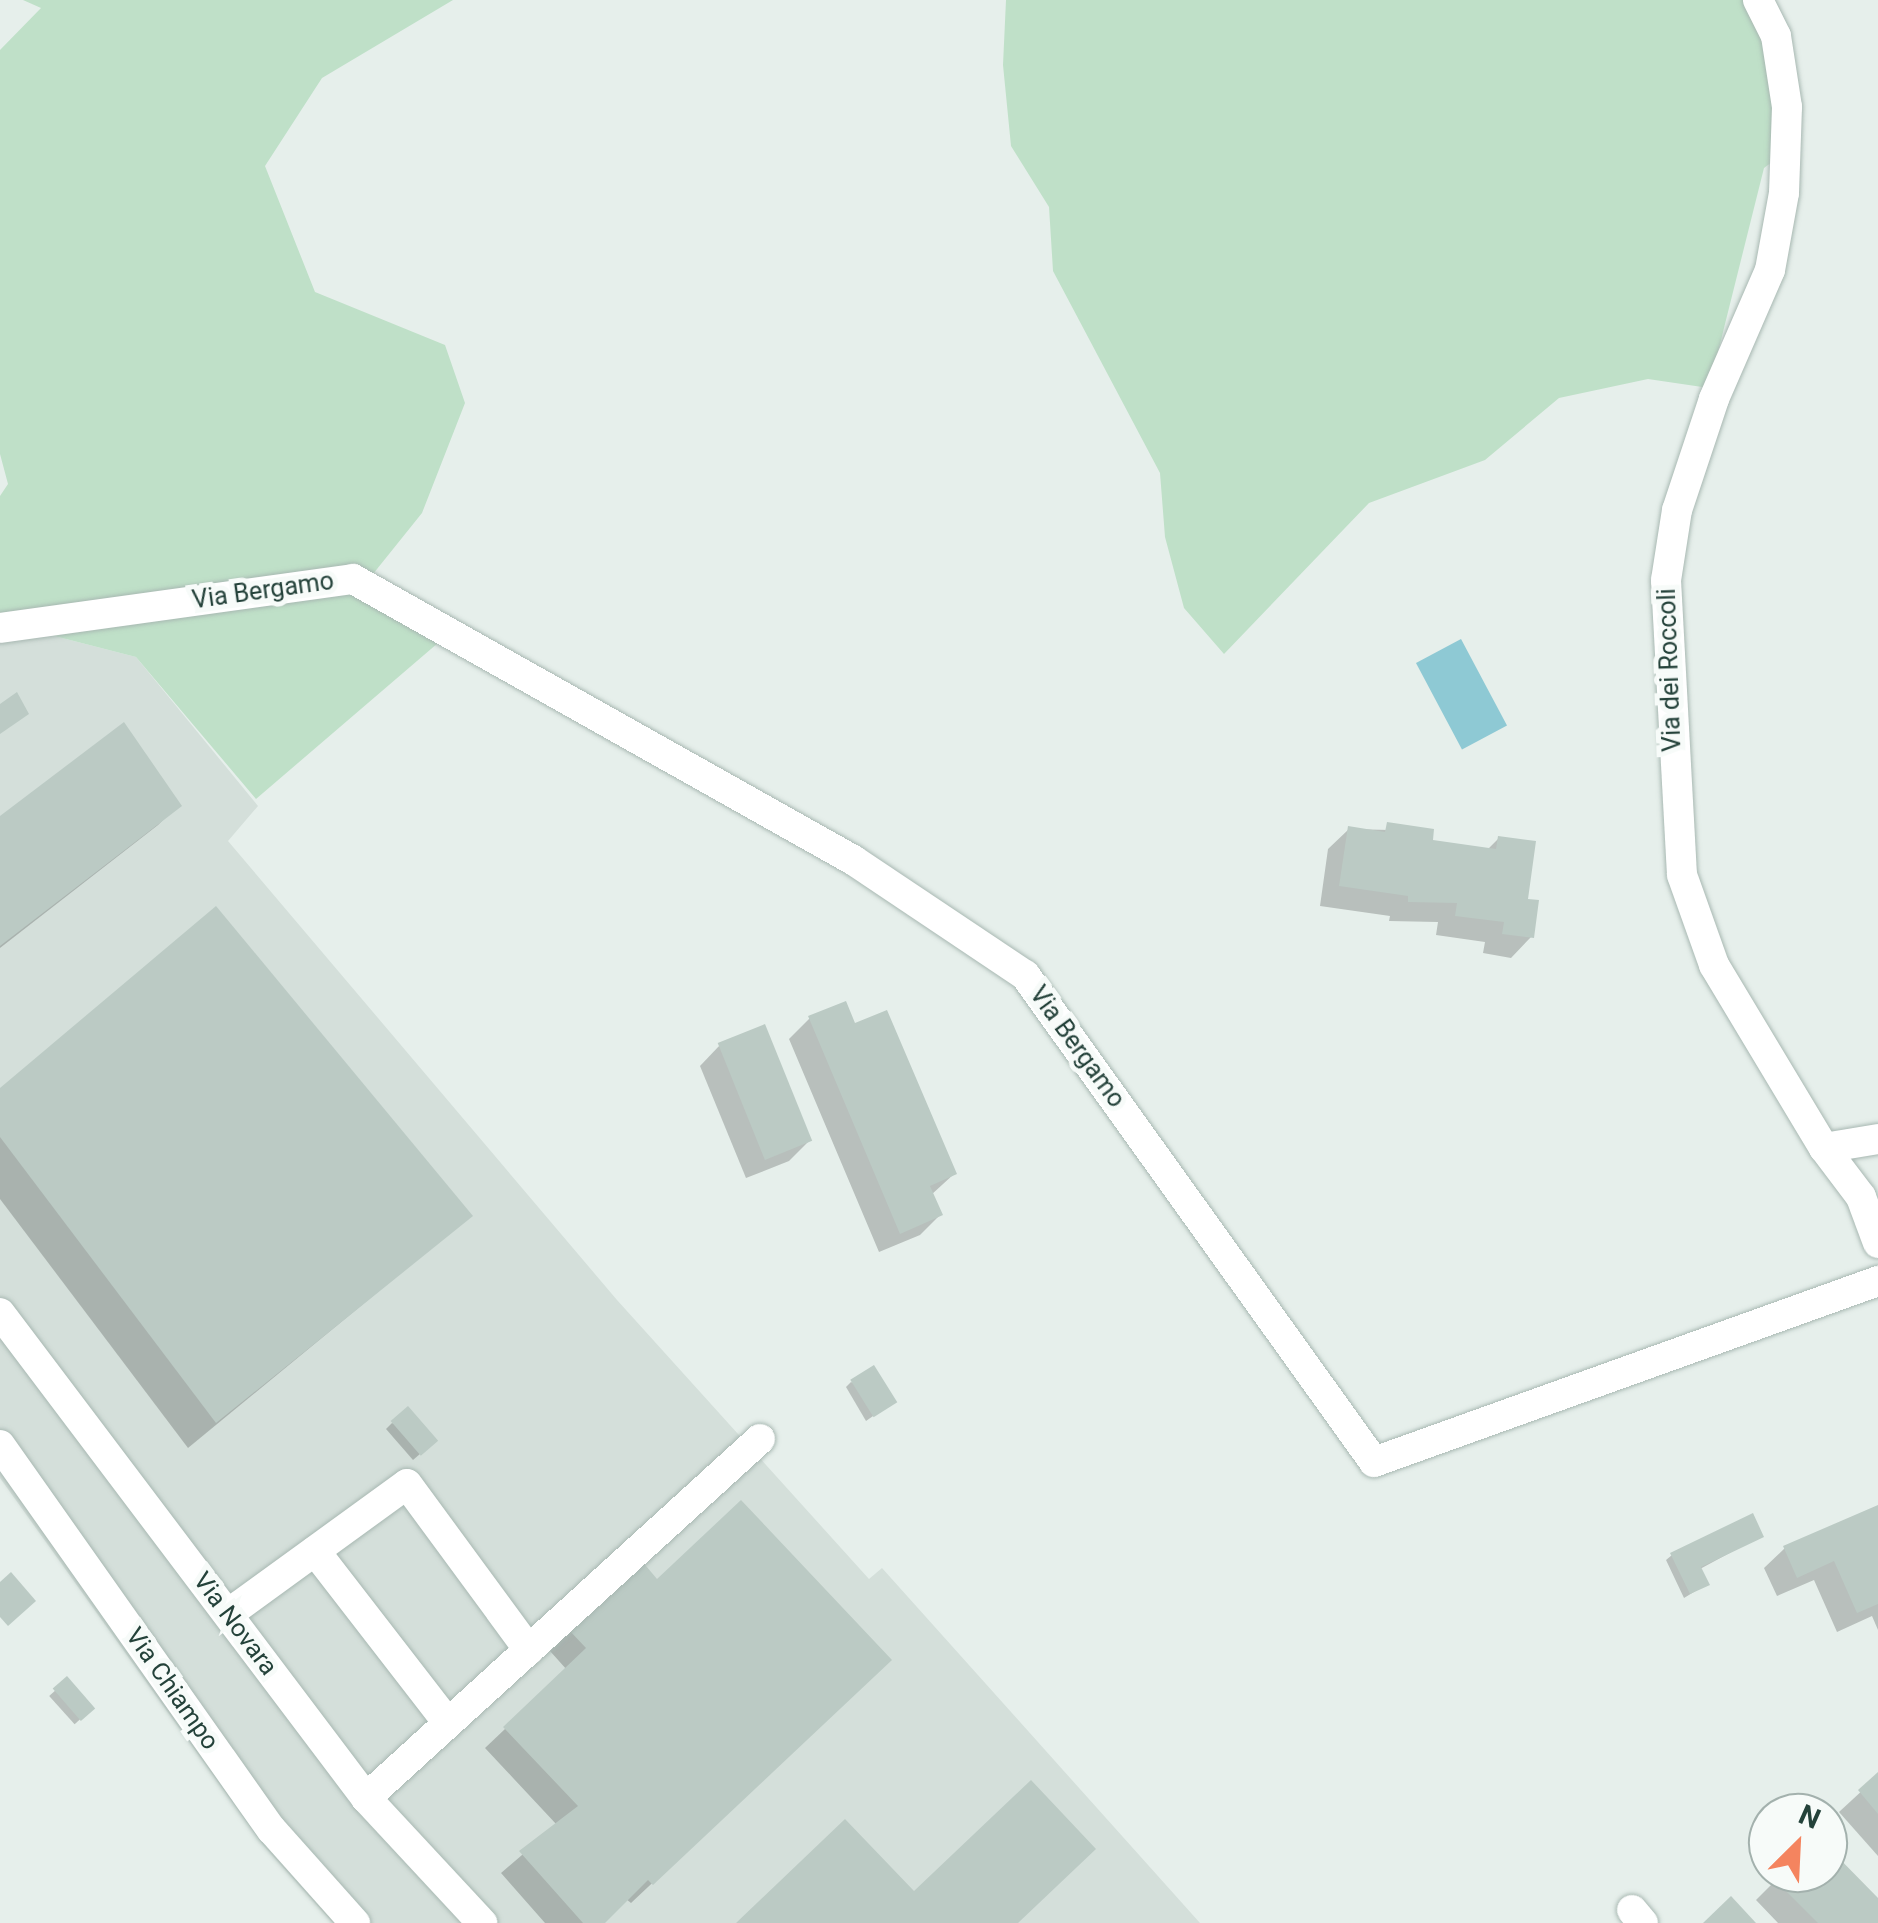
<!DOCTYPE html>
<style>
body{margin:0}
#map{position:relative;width:1878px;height:1923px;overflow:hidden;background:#e6efeb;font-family:Roboto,sans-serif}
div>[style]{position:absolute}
.built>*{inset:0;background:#d4dfda}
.green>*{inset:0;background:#bfe0c8}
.water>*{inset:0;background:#8ec9d4;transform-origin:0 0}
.shadow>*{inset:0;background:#0003;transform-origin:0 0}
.building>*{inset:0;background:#bbcac4;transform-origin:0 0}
.roads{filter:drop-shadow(0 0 2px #a8b8b2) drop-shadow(0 0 2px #a8b8b2)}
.street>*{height:30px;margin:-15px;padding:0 15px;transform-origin:15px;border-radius:15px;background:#fff}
.secondary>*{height:30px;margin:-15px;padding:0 15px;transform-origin:15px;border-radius:15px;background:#fff}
span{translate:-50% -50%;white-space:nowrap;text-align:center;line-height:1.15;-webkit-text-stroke:10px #f7fbf9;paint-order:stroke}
.street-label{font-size:25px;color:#24423a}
.north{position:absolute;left:1748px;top:1793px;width:100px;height:100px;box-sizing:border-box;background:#f7fbf9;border:2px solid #a3b1ad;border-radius:50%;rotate:24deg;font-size:28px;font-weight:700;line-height:40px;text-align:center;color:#24423a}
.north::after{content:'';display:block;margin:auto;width:35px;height:45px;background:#f4845f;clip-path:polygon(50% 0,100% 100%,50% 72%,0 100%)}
</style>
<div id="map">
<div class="built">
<i style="clip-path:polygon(0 622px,136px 657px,258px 806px,228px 841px,617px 1300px,869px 1579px,882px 1568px,1200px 1923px,333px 1923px,263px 1845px,0 1478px)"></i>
</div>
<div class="green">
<i style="clip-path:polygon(23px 0,453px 0,322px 78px,265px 166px,315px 292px,445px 345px,465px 403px,422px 513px,373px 574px,452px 631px,256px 799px,136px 657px,0 622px,0 496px,8px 484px,0 454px,0 50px,41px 8px)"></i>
<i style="clip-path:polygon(1006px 0,1758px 0,1788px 150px,1764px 168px,1709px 388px,1648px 379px,1559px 398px,1485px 460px,1369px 503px,1224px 654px,1184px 608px,1165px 537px,1160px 473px,1053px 271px,1049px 207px,1011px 146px,1003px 65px)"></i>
</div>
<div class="water">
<i style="left:1461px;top:639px;width:98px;height:51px;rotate:62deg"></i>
</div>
<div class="shadow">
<i style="clip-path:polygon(178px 805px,158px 825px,0 948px,0 819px)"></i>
<i style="clip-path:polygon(1349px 829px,1431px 831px,1430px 842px,1487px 850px,1499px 838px,1525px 901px,1531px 937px,1511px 958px,1483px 953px,1485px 942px,1436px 935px,1438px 922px,1389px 921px,1390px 916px,1320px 906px,1328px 849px)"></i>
<i style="clip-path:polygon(810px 1018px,854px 1027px,954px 1174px,931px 1195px,940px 1215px,920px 1235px,879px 1252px,789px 1039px)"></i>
<i style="clip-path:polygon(720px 1045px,809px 1141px,789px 1161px,746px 1178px,700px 1066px)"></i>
<i style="clip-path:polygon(0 1091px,470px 1216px,188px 1448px,0 1199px)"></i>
<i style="clip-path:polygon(851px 1382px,893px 1402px,866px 1421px,846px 1387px)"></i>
<i style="clip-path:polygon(392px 1423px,435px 1441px,413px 1460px,386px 1429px)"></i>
<i style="clip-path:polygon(1878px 1507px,1878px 1630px,1872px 1616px,1837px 1632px,1814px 1580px,1777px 1596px,1764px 1568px,1785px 1548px)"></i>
<i style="clip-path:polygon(1761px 1536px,1700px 1569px,1707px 1584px,1684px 1598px,1666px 1560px,1672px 1555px)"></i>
<i style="clip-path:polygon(657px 1582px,868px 1680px,631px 1903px,626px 1899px,602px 1923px,545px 1923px,501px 1873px,557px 1825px,485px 1748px,567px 1670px,550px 1651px,570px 1631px)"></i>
<i style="left:67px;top:1680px;width:38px;height:24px;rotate:48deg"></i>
<i style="clip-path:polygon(1878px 1776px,1878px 1856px,1839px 1812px)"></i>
<i style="clip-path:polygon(1828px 1851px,1878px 1901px,1878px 1923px,1778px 1923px,1756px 1900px,1783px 1873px,1828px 1873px)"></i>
</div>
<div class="building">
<i style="clip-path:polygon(17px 692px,29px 714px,0 734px,0 704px)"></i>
<i style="clip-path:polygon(124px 722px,182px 806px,0 946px,0 816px)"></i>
<i style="clip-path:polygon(1387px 822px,1434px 829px,1433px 840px,1496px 849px,1498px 836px,1536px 841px,1528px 899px,1539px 900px,1534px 938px,1502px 934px,1504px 922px,1455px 916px,1457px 903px,1408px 902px,1408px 896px,1339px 886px,1348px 826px,1385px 832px)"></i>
<i style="clip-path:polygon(216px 906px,473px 1216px,216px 1423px,0 1137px,0 1088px)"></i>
<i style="clip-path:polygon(846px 1001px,855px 1023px,887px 1010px,957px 1174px,930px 1186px,943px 1215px,900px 1234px,808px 1016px)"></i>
<i style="left:765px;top:1024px;width:126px;height:51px;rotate:68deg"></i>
<i style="left:874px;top:1365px;width:44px;height:28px;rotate:58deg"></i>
<i style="left:408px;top:1406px;width:46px;height:23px;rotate:49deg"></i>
<i style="clip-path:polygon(741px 1500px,892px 1660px,653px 1885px,648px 1880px,605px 1923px,583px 1923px,519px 1851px,578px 1806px,503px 1727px,586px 1648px,568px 1629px,641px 1560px,657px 1579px)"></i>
<i style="clip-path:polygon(1878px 1505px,1878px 1604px,1857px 1613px,1834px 1561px,1797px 1578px,1783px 1546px)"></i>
<i style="clip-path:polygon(1753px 1513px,1764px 1537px,1701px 1567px,1710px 1585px,1690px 1594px,1670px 1553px)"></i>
<i style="clip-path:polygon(11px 1572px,36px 1601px,8px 1626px,0 1617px,0 1582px)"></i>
<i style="left:67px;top:1676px;width:43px;height:19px;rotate:49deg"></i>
<i style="clip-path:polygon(1878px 1772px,1878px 1814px,1858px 1790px)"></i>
<i style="clip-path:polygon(1031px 1780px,1096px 1849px,1018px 1923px,736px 1923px,845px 1819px,914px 1891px)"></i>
<i style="clip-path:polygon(1828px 1847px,1878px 1898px,1878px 1923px,1818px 1923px,1774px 1879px,1780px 1873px,1828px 1873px)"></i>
<i style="clip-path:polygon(1731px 1896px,1756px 1923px,1703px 1923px)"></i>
</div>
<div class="roads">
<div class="street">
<i style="left:1758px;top:0;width:40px;rotate:63.4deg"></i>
<i style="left:1776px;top:36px;width:72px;rotate:81.2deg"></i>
<i style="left:1787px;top:107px;width:86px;rotate:92deg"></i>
<i style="left:1784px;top:193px;width:78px;rotate:100.3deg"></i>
<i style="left:1770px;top:270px;width:141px;rotate:113.5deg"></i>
<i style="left:1714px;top:399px;width:117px;rotate:108.4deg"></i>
<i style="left:1677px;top:510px;width:71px;rotate:98.9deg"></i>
<i style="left:1666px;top:580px;width:295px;rotate:86.9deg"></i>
<i style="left:1682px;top:875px;width:96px;rotate:70.4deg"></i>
<i style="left:1714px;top:965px;width:214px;rotate:59deg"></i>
<i style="left:1824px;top:1148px;width:55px;rotate:-9.5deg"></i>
<i style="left:0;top:628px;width:356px;rotate:-7.9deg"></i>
<i style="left:353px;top:579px;width:574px;rotate:29.34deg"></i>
<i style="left:853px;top:860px;width:207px;rotate:33.8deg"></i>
<i style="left:1025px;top:975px;width:599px;rotate:54.37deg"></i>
<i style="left:1374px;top:1462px;width:536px;rotate:-19.75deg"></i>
<i style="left:0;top:1313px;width:608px;rotate:52.96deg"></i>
<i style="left:366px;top:1798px;width:171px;rotate:47.1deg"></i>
<i style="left:315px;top:1551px;width:217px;rotate:52.3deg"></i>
<i style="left:228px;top:1614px;width:221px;rotate:-36deg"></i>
<i style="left:407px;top:1484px;width:206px;rotate:53.7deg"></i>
<i style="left:366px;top:1798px;width:533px;rotate:-42.34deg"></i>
<i style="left:1632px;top:1910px;width:17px;rotate:50deg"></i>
</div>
<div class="secondary">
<i style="left:1824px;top:1148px;width:61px;rotate:52.9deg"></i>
<i style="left:1861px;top:1197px;width:49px;rotate:69.7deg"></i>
<i style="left:0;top:1445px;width:471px;rotate:54.8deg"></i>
<i style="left:272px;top:1830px;width:125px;rotate:48.3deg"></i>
</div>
</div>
<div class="street-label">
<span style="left:263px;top:591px;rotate:-8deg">Via Bergamo</span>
<span style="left:1670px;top:670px;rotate:-92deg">Via dei Roccoli</span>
<span style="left:1077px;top:1047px;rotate:54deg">Via Bergamo</span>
<span style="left:235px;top:1624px;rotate:53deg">Via Novara</span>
<span style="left:172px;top:1689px;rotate:55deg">Via Chiampo</span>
</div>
<div class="north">N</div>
</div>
